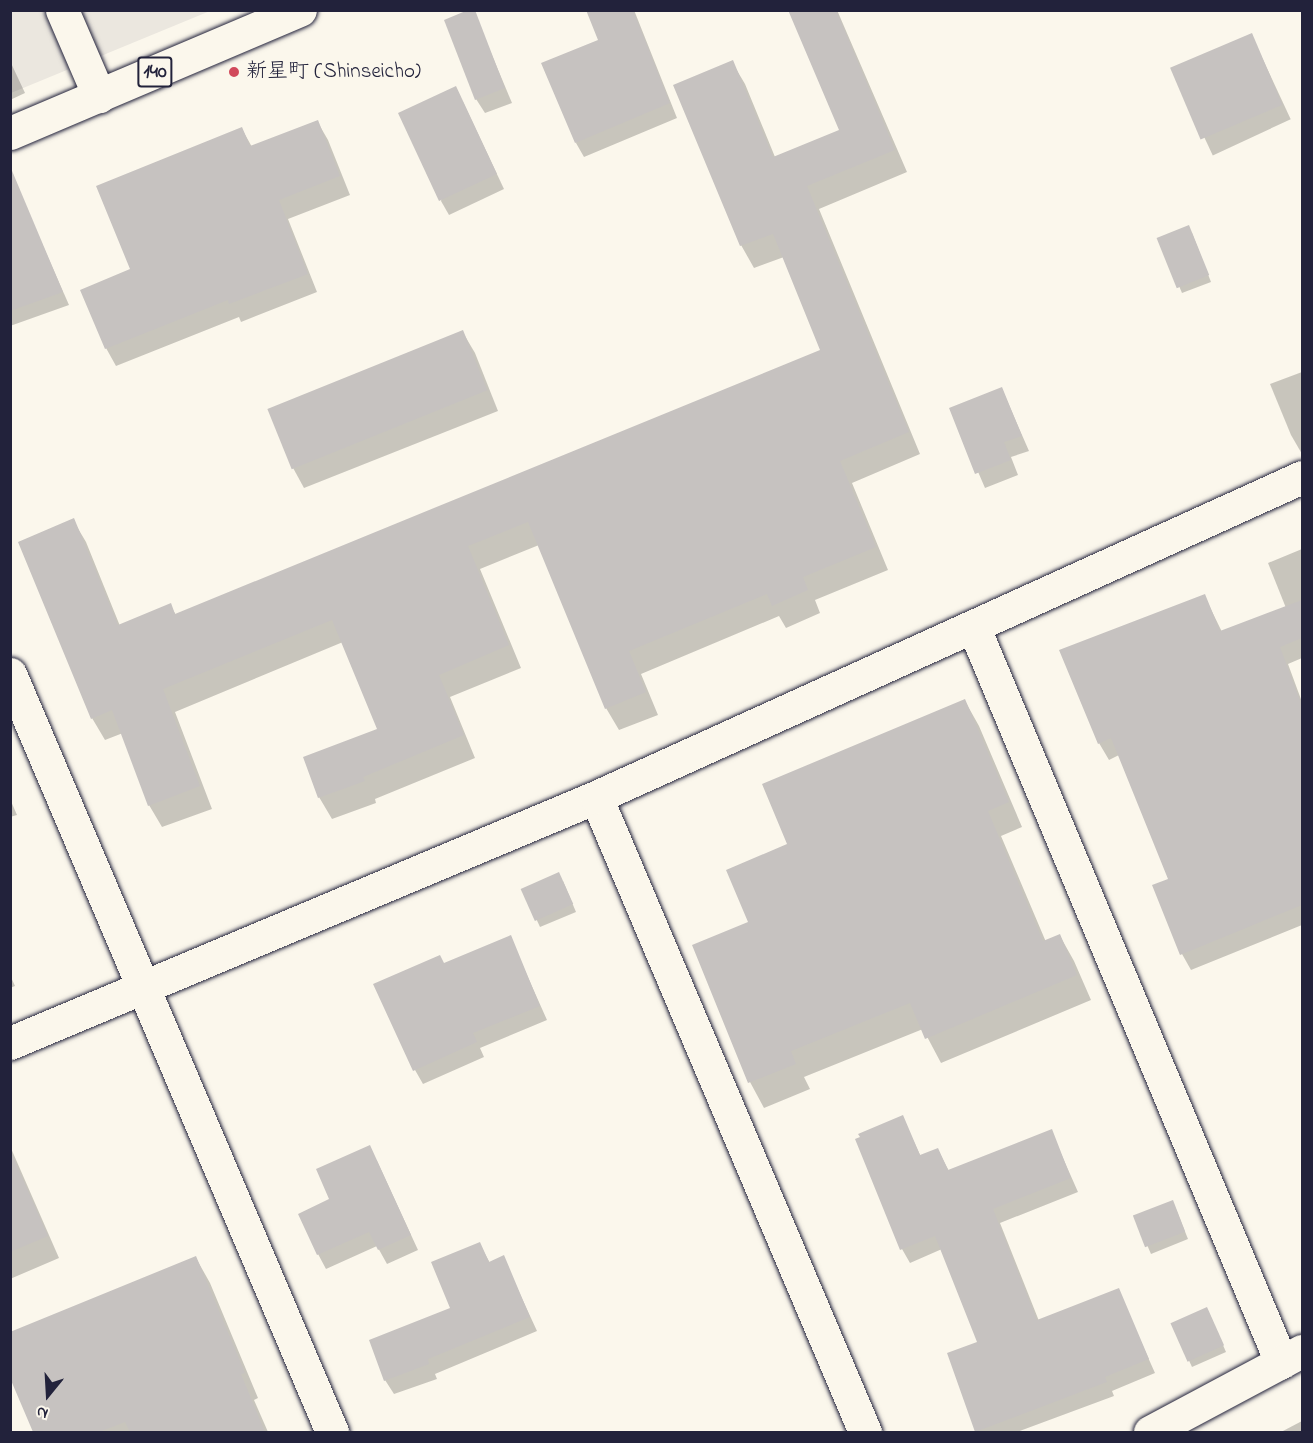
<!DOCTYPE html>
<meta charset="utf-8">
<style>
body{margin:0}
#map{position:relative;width:1313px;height:1443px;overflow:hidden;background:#fbf7ec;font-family:"Indie Flower","Klee One",sans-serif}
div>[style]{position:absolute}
.built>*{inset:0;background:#ebe7df}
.shadow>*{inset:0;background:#0003;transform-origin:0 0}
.building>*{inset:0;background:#c6c2c0;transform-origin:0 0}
.roads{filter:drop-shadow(0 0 2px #22223b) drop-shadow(0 0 2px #22223b)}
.street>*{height:33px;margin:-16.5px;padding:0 16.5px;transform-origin:16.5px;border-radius:16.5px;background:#fbf7ec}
.primary>*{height:33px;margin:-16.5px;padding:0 16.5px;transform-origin:16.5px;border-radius:16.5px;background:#fbf7ec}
.dots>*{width:16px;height:16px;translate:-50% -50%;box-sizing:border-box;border:3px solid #fbf7ec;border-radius:50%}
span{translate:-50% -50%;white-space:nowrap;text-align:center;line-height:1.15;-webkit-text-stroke:4.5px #fbf7ec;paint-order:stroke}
.shield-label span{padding:2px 4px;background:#fbf7ec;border:2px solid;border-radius:4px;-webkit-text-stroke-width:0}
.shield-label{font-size:20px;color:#22223b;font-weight:700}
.poi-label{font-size:21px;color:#22223b}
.left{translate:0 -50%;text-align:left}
.frame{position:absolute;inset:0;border:12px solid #22223b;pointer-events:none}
.north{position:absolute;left:18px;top:1365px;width:60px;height:60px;-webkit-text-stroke:4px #fbf7ec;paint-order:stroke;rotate:198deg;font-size:16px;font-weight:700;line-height:24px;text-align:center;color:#22223b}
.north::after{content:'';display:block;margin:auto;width:21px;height:27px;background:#22223b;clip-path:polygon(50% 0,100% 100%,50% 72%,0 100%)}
</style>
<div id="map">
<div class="built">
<i style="clip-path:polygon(11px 11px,210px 11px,11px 93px)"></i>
</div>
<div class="shadow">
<i style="clip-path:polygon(473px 10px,512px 103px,485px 113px,476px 99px)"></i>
<i style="clip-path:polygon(588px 10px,634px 10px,677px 118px,584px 157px,576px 143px,599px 40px)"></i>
<i style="clip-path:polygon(793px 10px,837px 10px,907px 172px,819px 209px,920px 454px,852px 483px,888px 570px,815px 600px,820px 613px,786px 628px,779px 616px,641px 674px,658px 715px,619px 730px,606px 708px,539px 545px,480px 569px,521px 668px,450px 697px,475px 758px,375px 799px,376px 803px,332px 819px,319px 797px,379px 730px,343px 642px,175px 712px,212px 809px,162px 827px,149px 805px,123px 733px,105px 740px,92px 718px,73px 520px,86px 542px,120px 626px,170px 605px,176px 615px,822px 351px,784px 257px,754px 268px,741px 245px,732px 62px,745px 84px,775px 157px,841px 130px)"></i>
<i style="left:1251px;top:34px;width:94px;height:86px;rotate:65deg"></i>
<i style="clip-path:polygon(10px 61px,25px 93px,10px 100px)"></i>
<i style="clip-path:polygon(463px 102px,504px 189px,449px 215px,441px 201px)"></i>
<i style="clip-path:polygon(317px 121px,328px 140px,350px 195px,288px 219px,317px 292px,241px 322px,239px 317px,116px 366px,106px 348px,242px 129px,252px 147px)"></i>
<i style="clip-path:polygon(36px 230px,69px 305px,10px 326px,10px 240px)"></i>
<i style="clip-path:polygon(1192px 233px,1211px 282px,1182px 293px,1159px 238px)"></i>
<i style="clip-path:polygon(462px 331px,475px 353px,498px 411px,304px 488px,292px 466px)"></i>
<i style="clip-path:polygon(1302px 372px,1302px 454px,1291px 435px,1270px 384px)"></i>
<i style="clip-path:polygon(1002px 389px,1029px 451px,1011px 457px,1018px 475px,985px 488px,951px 409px)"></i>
<i style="clip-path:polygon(1302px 549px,1302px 658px,1288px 664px,1302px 702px,1302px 925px,1191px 970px,1182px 954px,1170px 879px,1119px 755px,1109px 760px,1099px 743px,1204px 595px,1222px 632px,1286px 608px,1268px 563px)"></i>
<i style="clip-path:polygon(965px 701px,979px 726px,1022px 827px,1001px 836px,1046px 942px,1060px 936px,1074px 961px,1091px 1000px,941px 1063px,923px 1029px,804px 1077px,810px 1089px,764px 1108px,750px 1082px,694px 945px,750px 923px,789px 845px)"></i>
<i style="clip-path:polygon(10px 799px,17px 815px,10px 817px)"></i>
<i style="clip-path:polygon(563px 881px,576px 912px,540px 927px,523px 890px)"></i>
<i style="clip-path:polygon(510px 937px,547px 1020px,480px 1048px,484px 1057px,423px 1084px,415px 1070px,444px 964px)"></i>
<i style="clip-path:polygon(10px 975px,15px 986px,10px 988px)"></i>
<i style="clip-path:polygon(902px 1116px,921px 1157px,938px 1150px,949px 1171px,1051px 1131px,1078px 1192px,1000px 1223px,1039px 1321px,1118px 1290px,1155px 1373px,1112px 1391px,1114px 1396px,1017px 1432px,977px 1432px,949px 1354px,979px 1343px,942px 1249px,910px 1263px,902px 1249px)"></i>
<i style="clip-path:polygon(10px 1146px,59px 1258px,10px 1279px)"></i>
<i style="clip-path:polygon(377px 1161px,418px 1250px,387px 1264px,377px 1246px,326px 1269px,318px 1254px,331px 1200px)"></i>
<i style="clip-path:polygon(1176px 1209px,1188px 1239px,1151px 1254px,1135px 1217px)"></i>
<i style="clip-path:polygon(479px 1243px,490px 1263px,503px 1257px,537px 1331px,435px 1374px,437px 1379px,394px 1394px,385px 1380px,452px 1309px)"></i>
<i style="clip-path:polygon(196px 1258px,210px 1283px,258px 1398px,254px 1400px,268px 1432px,35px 1432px,10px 1374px)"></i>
<i style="clip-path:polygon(1210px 1315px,1226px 1352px,1192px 1367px,1172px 1324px)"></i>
<i style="clip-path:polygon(1302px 1421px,1302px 1432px,1281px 1432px)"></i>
</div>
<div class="building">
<i style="clip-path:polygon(468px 10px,475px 10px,505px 88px,475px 100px,444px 20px)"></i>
<i style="clip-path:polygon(586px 10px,633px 10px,670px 103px,575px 143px,541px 63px,598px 40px)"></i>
<i style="clip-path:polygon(788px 10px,836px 10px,895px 150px,807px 186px,909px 432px,840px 461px,876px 547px,803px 577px,808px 590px,772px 606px,767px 594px,629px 651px,646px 692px,605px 709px,528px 522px,468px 546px,509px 645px,439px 675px,464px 735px,363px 777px,365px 781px,318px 798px,303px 757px,377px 729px,332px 620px,163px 689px,200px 786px,148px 806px,112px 710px,91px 719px,18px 542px,74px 518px,118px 625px,171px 603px,175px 614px,820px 350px,773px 234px,740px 246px,673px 85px,733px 60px,773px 157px,839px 130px)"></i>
<i style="left:1252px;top:33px;width:78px;height:89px;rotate:67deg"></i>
<i style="left:456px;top:86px;width:97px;height:64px;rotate:65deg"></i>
<i style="clip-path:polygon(318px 120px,340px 176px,279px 200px,308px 274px,229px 304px,228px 300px,105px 349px,80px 290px,130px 269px,96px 186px,242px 127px,250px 146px)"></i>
<i style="clip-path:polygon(10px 166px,63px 292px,10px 311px)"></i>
<i style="left:1189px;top:225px;width:54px;height:35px;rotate:68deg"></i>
<i style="left:463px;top:330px;width:65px;height:211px;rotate:68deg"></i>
<i style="clip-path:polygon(1002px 387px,1022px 436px,1004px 442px,1011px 460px,975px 474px,949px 408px)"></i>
<i style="clip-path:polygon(1205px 594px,1220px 631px,1302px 600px,1302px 638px,1280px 647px,1302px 706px,1302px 905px,1180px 955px,1152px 885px,1168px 879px,1111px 738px,1098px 744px,1059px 650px)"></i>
<i style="clip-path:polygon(965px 699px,1009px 802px,988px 811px,1043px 941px,1060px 934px,1077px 975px,925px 1039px,910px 1003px,791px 1051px,796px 1064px,748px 1083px,692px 945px,748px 922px,726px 870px,787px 844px,762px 784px)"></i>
<i style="left:559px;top:872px;width:35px;height:42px;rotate:66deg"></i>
<i style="clip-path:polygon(511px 935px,540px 1006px,473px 1033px,477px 1042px,413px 1071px,373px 984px,440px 955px,444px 963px)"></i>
<i style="clip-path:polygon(903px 1115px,920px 1155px,938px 1148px,948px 1170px,1052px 1129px,1071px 1178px,993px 1209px,1037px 1320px,1119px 1288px,1149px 1359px,1105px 1377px,1107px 1382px,975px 1432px,947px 1353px,977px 1342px,935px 1236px,900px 1250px,855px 1139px,860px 1137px,858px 1134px)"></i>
<i style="clip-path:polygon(370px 1145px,411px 1235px,378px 1250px,369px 1232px,317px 1255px,298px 1214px,329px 1199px,316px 1169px)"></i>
<i style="clip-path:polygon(10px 1150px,48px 1236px,10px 1252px)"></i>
<i style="left:1173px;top:1200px;width:34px;height:43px;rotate:69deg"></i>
<i style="clip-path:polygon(480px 1242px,489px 1262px,504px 1255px,530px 1317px,428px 1359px,429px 1364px,384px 1381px,369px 1340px,450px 1308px,431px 1262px)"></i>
<i style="clip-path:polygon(196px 1256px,245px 1373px,241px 1374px,265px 1432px,130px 1432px,125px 1422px,99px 1432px,33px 1432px,10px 1378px,10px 1332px)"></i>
<i style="left:1207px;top:1307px;width:42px;height:40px;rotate:66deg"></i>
</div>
<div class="roads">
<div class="street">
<i style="left:62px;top:10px;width:94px;rotate:66.7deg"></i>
<i style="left:974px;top:628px;width:796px;rotate:67.3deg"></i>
<i style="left:10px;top:674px;width:824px;rotate:66.98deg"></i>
<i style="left:596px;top:797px;width:690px;rotate:67.04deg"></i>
<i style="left:10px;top:1043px;width:636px;rotate:-22.77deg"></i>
<i style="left:596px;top:797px;width:775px;rotate:-24.38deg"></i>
<i style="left:1150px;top:1432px;width:172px;rotate:-28.1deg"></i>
</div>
<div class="primary">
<i style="left:10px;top:133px;width:315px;rotate:-23deg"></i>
</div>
</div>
<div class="dots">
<i style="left:234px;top:72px;background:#d1495b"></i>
</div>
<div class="shield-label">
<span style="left:155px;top:72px">140</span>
</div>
<div class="poi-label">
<span class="left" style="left:246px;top:72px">新星町 (Shinseicho)</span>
</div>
<div class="frame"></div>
<div class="north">N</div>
</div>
